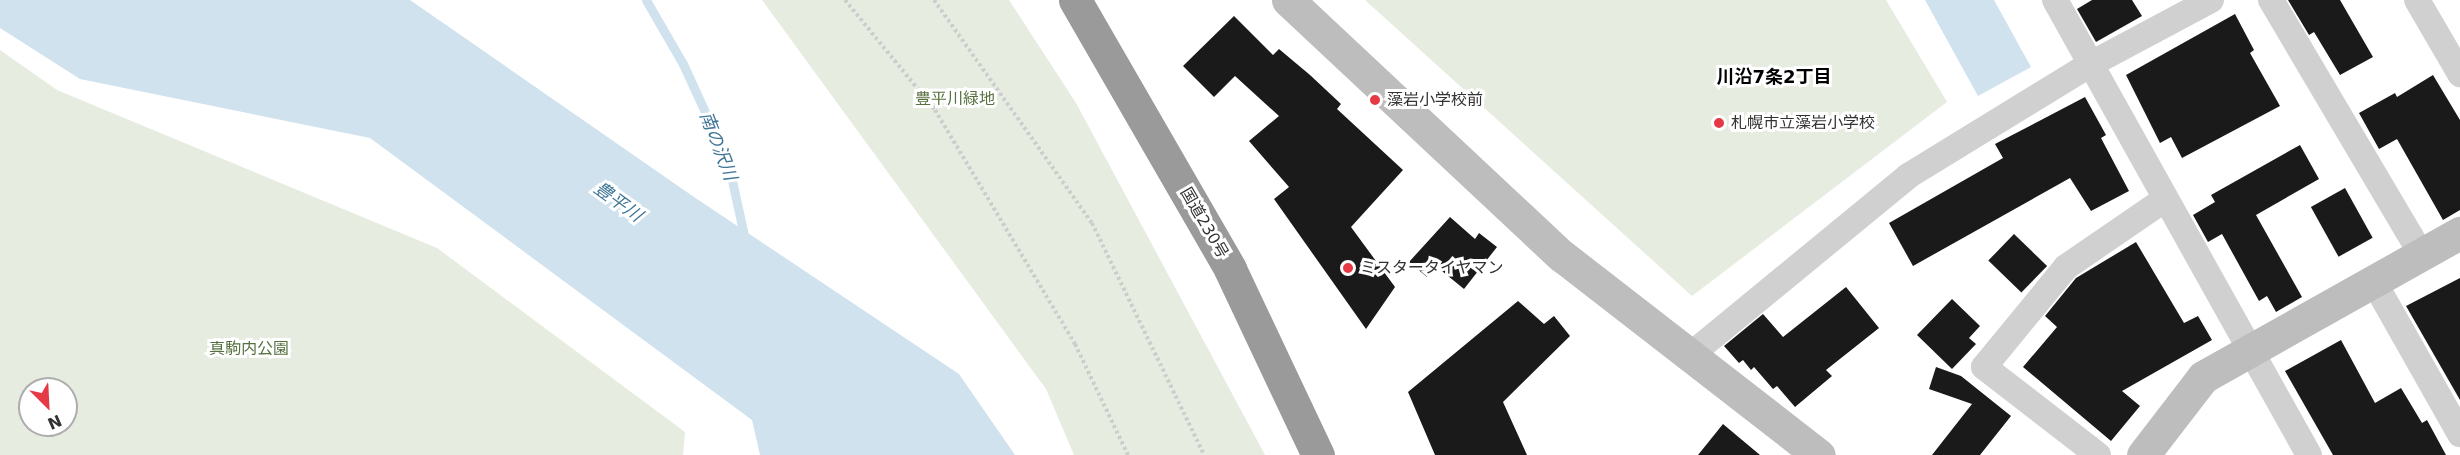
<!DOCTYPE html>
<meta charset="utf-8">
<style>
body{margin:0}
#map{position:relative;width:2460px;height:455px;overflow:hidden;background:#fff;font-family:"DejaVu Sans","Noto Sans JP",sans-serif}
div>[style]{position:absolute}
.green>*{inset:0;background:#e6ecdf}
.water>*{inset:0;background:#cfe2ee}
.stream>*{height:9px;margin:-4.5px;padding:0 4.5px;transform-origin:4.5px;border-radius:4.5px;background:#cfe2ee}
.building>*{inset:0;background:#1a1a1a;transform-origin:0 0}
.path>*{height:4px;margin-top:-2px;transform-origin:0;background:repeating-linear-gradient(90deg,#cdcdcd 0 3px,transparent 0 6px)}
.street>*{height:26px;margin:-13px;padding:0 13px;transform-origin:13px;border-radius:13px;background:#d0d0d0}
.secondary>*{height:33px;margin:-16.5px;padding:0 16.5px;transform-origin:16.5px;border-radius:16.5px;background:#bdbdbd}
.highway>*{height:33px;margin:-16.5px;padding:0 16.5px;transform-origin:16.5px;border-radius:16.5px;background:#9a9a9a}
.dots>*{width:16px;height:16px;translate:-50% -50%;box-sizing:border-box;border:3px solid #fff;border-radius:50%}
span{translate:-50% -50%;white-space:nowrap;text-align:center;line-height:1.15;-webkit-text-stroke:6px #fff;paint-order:stroke}
.park-label{font-size:16px;color:#56703f}
.poi-label{font-size:16px;color:#333}
.left{translate:0 -50%;text-align:left}
.street-label{font-size:16px;color:#333}
.neighbourhood-label{font-size:18px;color:#000;font-weight:700}
.water-label{font-size:18px;color:#3f7597;font-style:italic}
.north{position:absolute;left:18px;top:377px;width:60px;height:60px;box-sizing:border-box;background:#fff;border:2px solid #adadad;border-radius:50%;rotate:156deg;font-size:16px;font-weight:700;line-height:24px;text-align:center;color:#333}
.north::after{content:'';display:block;margin:auto;width:21px;height:27px;background:#e63946;clip-path:polygon(50% 0,100% 100%,50% 72%,0 100%)}
</style>
<div id="map">
<div class="green">
<i style="clip-path:polygon(762px 0,1009px 0,1076px 103px,1265px 455px,1074px 455px,1046px 389px)"></i>
<i style="clip-path:polygon(1365px 0,1886px 0,1947px 102px,1692px 296px)"></i>
<i style="clip-path:polygon(evenodd,0 50px,57px 90px,437px 248px,685px 432px,683px 455px,0 455px,0 50px,30px 389px,66px 389px,66px 425px,30px 425px,30px 389px)"></i>
</div>
<div class="water">
<i style="clip-path:polygon(0 0,410px 0,694px 197px,959px 374px,1015px 455px,760px 455px,752px 420px,370px 138px,80px 79px,0 28px)"></i>
<i style="clip-path:polygon(1925px 0,1994px 0,2031px 67px,1978px 96px)"></i>
</div>
<div class="stream">
<i style="left:646px;top:0;width:74px;rotate:60deg"></i>
<i style="left:683px;top:64px;width:108px;rotate:65.3deg"></i>
<i style="left:728px;top:162px;width:80px;rotate:77.7deg"></i>
</div>
<div class="building">
<i style="clip-path:polygon(2092px 0,2132px 0,2142px 16px,2096px 42px,2077px 9px)"></i>
<i style="clip-path:polygon(2288px 0,2340px 0,2373px 57px,2340px 75px,2314px 32px,2309px 35px)"></i>
<i style="clip-path:polygon(2235px 14px,2254px 50px,2250px 53px,2280px 106px,2182px 158px,2171px 137px,2160px 143px,2126px 75px)"></i>
<i style="clip-path:polygon(1234px 16px,1273px 55px,1279px 49px,1310px 75px,1341px 104px,1337px 109px,1403px 170px,1351px 227px,1395px 287px,1366px 329px,1274px 199px,1289px 187px,1249px 141px,1279px 116px,1235px 76px,1214px 97px,1183px 66px)"></i>
<i style="clip-path:polygon(2433px 75px,2460px 120px,2460px 210px,2443px 220px,2397px 139px,2379px 149px,2359px 113px,2395px 93px,2397px 97px)"></i>
<i style="clip-path:polygon(2085px 97px,2106px 135px,2101px 138px,2129px 191px,2091px 211px,2070px 178px,1913px 266px,1889px 223px,2003px 158px,1995px 144px)"></i>
<i style="clip-path:polygon(2300px 145px,2319px 179px,2256px 215px,2302px 297px,2276px 312px,2267px 296px,2259px 301px,2222px 234px,2208px 242px,2193px 215px,2215px 202px,2211px 195px)"></i>
<i style="left:2345px;top:188px;width:57px;height:39px;rotate:61deg"></i>
<i style="clip-path:polygon(1450px 217px,1475px 239px,1479px 233px,1497px 247px,1464px 289px,1437px 267px,1427px 277px,1409px 262px)"></i>
<i style="left:2014px;top:234px;width:46px;height:37px;rotate:44deg"></i>
<i style="clip-path:polygon(2136px 242px,2184px 323px,2198px 316px,2212px 340px,2122px 391px,2140px 406px,2111px 441px,2023px 367px,2057px 327px,2045px 316px,2076px 278px)"></i>
<i style="clip-path:polygon(2460px 278px,2460px 400px,2406px 306px)"></i>
<i style="clip-path:polygon(1846px 287px,1879px 328px,1826px 370px,1832px 376px,1795px 407px,1777px 386px,1773px 389px,1754px 367px,1751px 370px,1743px 360px,1739px 363px,1724px 346px,1763px 314px,1783px 337px)"></i>
<i style="clip-path:polygon(1952px 299px,1980px 326px,1969px 338px,1976px 344px,1952px 369px,1917px 335px)"></i>
<i style="clip-path:polygon(1518px 301px,1544px 324px,1554px 316px,1570px 336px,1503px 402px,1527px 455px,1435px 455px,1408px 392px)"></i>
<i style="clip-path:polygon(2341px 340px,2375px 403px,2401px 388px,2422px 423px,2427px 420px,2446px 455px,2333px 455px,2285px 371px)"></i>
<i style="clip-path:polygon(1936px 367px,1961px 376px,2011px 416px,1980px 455px,1932px 455px,1972px 404px,1929px 389px)"></i>
<i style="clip-path:polygon(1723px 424px,1760px 455px,1698px 455px)"></i>
</div>
<div class="path">
<i style="left:845px;top:0;width:142px;rotate:50.7deg"></i>
<i style="left:935px;top:110px;width:273px;rotate:59.1deg"></i>
<i style="left:1075px;top:344px;width:123px;rotate:64.5deg"></i>
<i style="left:934px;top:0;width:273px;rotate:54.7deg"></i>
<i style="left:1092px;top:223px;width:258px;rotate:64.2deg"></i>
</div>
<div class="street">
<i style="left:2055px;top:0;width:521px;rotate:60.83deg"></i>
<i style="left:2271px;top:0;width:296px;rotate:59.4deg"></i>
<i style="left:2417px;top:0;width:86px;rotate:59.8deg"></i>
<i style="left:2374px;top:282px;width:175px;rotate:60.5deg"></i>
<i style="left:1688px;top:357px;width:285px;rotate:-39.4deg"></i>
<i style="left:1908px;top:176px;width:215px;rotate:-31.5deg"></i>
<i style="left:2091px;top:64px;width:136px;rotate:-28.1deg"></i>
<i style="left:2098px;top:455px;width:144px;rotate:-142.3deg"></i>
<i style="left:1984px;top:367px;width:129px;rotate:-50.6deg"></i>
<i style="left:2066px;top:267px;width:119px;rotate:-34.4deg"></i>
</div>
<div class="secondary">
<i style="left:1288px;top:0;width:375px;rotate:43.1deg"></i>
<i style="left:1562px;top:256px;width:325px;rotate:37.8deg"></i>
<i style="left:2143px;top:455px;width:98px;rotate:-52.4deg"></i>
<i style="left:2203px;top:377px;width:295px;rotate:-29.3deg"></i>
</div>
<div class="highway">
<i style="left:1075px;top:0;width:310px;rotate:60deg"></i>
<i style="left:1230px;top:269px;width:206px;rotate:64.7deg"></i>
</div>
<div class="dots">
<i style="left:1375px;top:100px;background:#e63946"></i>
<i style="left:1719px;top:123px;background:#e63946"></i>
<i style="left:1348px;top:268px;background:#e63946"></i>
</div>
<div class="park-label">
<span style="left:955px;top:99px">豊平川緑地</span>
<span style="left:249px;top:349px">真駒内公園</span>
</div>
<div class="poi-label">
<span class="left" style="left:1387px;top:100px">藻岩小学校前</span>
<span class="left" style="left:1731px;top:123px">札幌市立藻岩小学校</span>
<span class="left" style="left:1360px;top:268px">ミスタータイヤマン</span>
</div>
<div class="street-label">
<span style="left:1204px;top:223px;rotate:60deg">国道230号</span>
</div>
<div class="neighbourhood-label">
<span style="left:1774px;top:77px">川沿7条2丁目</span>
</div>
<div class="water-label">
<span style="left:718px;top:146px;rotate:69deg">南の沢川</span>
<span style="left:618px;top:202px;rotate:36deg">豊平川</span>
</div>
<div class="north">N</div>
</div>
